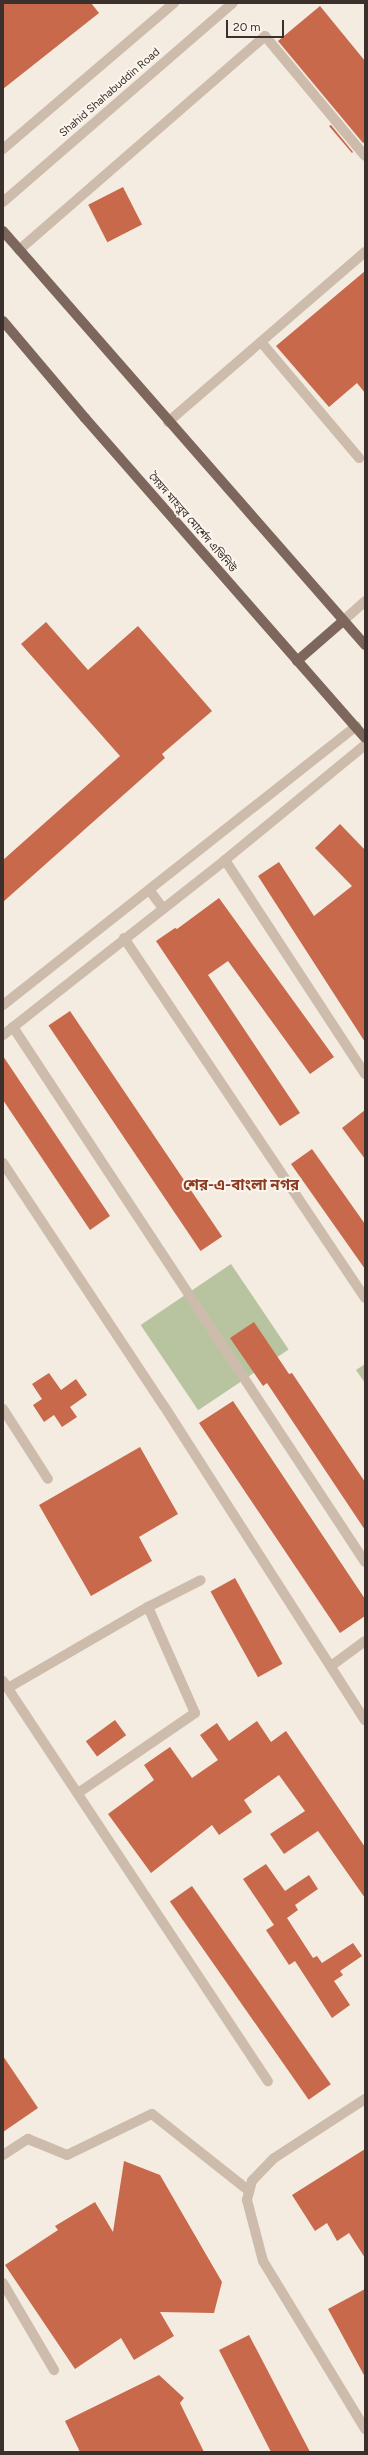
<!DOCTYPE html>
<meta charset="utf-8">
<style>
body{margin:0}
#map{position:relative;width:368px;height:2455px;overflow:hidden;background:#f4ebe1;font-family:Figtree,"Noto Sans Bengali",sans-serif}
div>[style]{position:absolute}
.green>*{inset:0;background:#b8c4a0;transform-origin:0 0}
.building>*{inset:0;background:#c8694b;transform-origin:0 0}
.minor>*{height:10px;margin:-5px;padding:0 5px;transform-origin:5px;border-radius:5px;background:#cdbbac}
.major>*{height:10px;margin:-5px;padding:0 5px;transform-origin:5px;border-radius:5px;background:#7d675c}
span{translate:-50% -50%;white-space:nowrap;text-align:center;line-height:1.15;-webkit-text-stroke:4px #fbf5ee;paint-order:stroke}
.street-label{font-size:11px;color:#3b302b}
.district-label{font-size:15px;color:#8c3b22;font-weight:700}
.frame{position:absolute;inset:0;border:4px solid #3b302b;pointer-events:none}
.scale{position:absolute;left:226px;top:20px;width:58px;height:18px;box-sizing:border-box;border:2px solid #3b302b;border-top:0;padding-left:5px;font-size:12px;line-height:14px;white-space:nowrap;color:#3b302b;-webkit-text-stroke:3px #fbf5ee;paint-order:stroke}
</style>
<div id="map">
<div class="green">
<i style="left:231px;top:1264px;width:103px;height:109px;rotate:56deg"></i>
<i style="clip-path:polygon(365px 1364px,365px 1383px,356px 1370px)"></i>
</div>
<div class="building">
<i style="clip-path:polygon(3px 3px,91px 3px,99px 13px,3px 89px)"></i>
<i style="clip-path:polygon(320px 6px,365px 61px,365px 142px,363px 143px,278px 41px)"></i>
<i style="clip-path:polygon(331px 125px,353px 152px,352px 153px,329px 126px)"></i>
<i style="left:123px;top:187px;width:42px;height:39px;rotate:63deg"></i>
<i style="clip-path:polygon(365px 271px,365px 393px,357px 383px,329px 407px,276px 346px)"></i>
<i style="clip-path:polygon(46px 622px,88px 670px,138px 626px,212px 711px,162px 754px,165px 758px,3px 902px,3px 860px,120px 756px,21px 644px)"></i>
<i style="clip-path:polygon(340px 824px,365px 850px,365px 1042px,258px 876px,279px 862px,314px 916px,352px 886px,315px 848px)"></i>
<i style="clip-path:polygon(219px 898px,334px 1057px,310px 1074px,228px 961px,208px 975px,300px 1113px,280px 1126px,156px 941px,175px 928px,177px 929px)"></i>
<i style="left:70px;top:1011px;width:272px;height:26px;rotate:56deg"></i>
<i style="clip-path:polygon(3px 1056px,110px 1216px,90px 1230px,3px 1100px)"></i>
<i style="clip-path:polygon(365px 1110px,365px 1159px,342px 1128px)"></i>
<i style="clip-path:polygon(312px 1149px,365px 1224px,365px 1269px,291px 1164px)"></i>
<i style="clip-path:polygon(254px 1322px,289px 1374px,292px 1373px,365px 1482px,365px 1530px,267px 1383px,263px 1386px,230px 1338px)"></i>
<i style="clip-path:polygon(49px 1373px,61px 1390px,76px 1379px,87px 1395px,70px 1407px,77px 1417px,62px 1427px,54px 1415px,44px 1422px,33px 1405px,42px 1399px,32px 1384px)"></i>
<i style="clip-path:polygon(233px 1401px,365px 1599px,365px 1616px,340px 1633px,199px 1423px)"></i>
<i style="clip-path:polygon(140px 1447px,178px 1514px,139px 1537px,152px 1561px,91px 1596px,39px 1505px)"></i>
<i style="left:235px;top:1578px;width:98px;height:28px;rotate:61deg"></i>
<i style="left:115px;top:1720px;width:19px;height:36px;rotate:54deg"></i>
<i style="clip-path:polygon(257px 1721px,271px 1742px,286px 1731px,365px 1847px,365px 1898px,318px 1831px,284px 1854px,270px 1834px,305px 1811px,279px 1775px,244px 1800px,252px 1812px,219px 1835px,212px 1825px,151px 1873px,108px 1814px,154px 1780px,144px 1765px,170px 1747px,192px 1778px,218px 1760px,200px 1735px,217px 1723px,229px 1741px)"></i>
<i style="clip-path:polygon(266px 1864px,285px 1891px,309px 1875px,318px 1889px,295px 1905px,298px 1910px,287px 1918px,313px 1958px,317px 1956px,322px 1963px,353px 1943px,362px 1956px,340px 1971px,343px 1975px,334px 1981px,350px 2005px,332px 2018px,295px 1961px,289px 1965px,266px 1930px,274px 1925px,243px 1879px)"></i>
<i style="left:192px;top:1886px;width:242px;height:27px;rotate:55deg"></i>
<i style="clip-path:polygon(3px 2056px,38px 2108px,3px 2132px)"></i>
<i style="clip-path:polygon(365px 2149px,365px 2258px,349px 2233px,337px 2241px,327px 2223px,315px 2231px,292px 2195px)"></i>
<i style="clip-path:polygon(124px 2161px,160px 2175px,222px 2282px,214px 2313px,160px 2312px,174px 2336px,134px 2360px,121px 2338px,75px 2369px,5px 2265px,58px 2230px,55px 2226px,95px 2202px,113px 2232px)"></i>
<i style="clip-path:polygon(365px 2289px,365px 2377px,328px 2309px)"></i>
<i style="clip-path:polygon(249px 2335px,310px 2452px,271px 2452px,219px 2350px)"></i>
<i style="clip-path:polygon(159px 2375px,184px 2398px,180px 2403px,204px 2452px,80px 2452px,65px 2421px)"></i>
</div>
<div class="minor">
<i style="left:3px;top:149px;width:225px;rotate:-40.5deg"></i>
<i style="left:3px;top:202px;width:304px;rotate:-40.9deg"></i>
<i style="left:19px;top:250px;width:326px;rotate:-41deg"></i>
<i style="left:265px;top:36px;width:156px;rotate:50.2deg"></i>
<i style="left:261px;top:342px;width:152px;rotate:49.8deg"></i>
<i style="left:168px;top:422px;width:260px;rotate:-40.8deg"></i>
<i style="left:343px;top:621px;width:30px;rotate:-42deg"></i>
<i style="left:225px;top:860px;width:256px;rotate:56.8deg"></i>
<i style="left:150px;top:891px;width:21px;rotate:53deg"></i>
<i style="left:124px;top:938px;width:433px;rotate:56.2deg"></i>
<i style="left:3px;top:1005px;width:450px;rotate:-38.3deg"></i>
<i style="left:13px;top:1027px;width:640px;rotate:56.66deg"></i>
<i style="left:3px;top:1035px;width:283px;rotate:-38.2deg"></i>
<i style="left:225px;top:860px;width:181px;rotate:-39.4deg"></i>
<i style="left:3px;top:1163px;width:291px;rotate:56.5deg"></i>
<i style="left:164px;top:1406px;width:373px;rotate:57.4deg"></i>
<i style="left:3px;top:1409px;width:83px;rotate:57.3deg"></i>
<i style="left:148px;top:1607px;width:59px;rotate:-27deg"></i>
<i style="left:331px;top:1666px;width:42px;rotate:-36.3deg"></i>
<i style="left:3px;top:1681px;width:480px;rotate:56.5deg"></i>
<i style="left:8px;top:1688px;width:162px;rotate:-30.1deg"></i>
<i style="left:148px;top:1607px;width:116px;rotate:66.1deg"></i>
<i style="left:195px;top:1713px;width:142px;rotate:145.6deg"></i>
<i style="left:365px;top:2099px;width:108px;rotate:147deg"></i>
<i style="left:274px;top:2158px;width:32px;rotate:134deg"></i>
<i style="left:252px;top:2181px;width:20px;rotate:105deg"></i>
<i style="left:247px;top:2200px;width:63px;rotate:75.3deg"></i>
<i style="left:263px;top:2261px;width:197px;rotate:58.7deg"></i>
<i style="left:3px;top:2155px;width:30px;rotate:-33deg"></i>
<i style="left:28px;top:2139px;width:42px;rotate:22.3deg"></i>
<i style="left:67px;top:2155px;width:94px;rotate:-25.8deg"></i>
<i style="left:152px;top:2114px;width:122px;rotate:38.4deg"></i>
<i style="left:3px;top:2283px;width:101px;rotate:59.6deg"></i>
</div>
<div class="major">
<i style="left:3px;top:231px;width:550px;rotate:48.83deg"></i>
<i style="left:3px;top:321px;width:127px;rotate:49.8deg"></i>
<i style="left:85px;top:418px;width:425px;rotate:48.8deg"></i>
<i style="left:297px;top:661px;width:61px;rotate:-41deg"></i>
</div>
<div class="street-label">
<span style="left:110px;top:93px;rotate:-41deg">Shahid Shahabuddin Road</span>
<span style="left:192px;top:523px;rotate:49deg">সৈয়দ মাহবুব মোর্শেদ এভিনিউ</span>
</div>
<div class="district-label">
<span style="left:241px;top:1186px">শের-এ-বাংলা নগর</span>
</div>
<div class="frame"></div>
<div class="scale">20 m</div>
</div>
